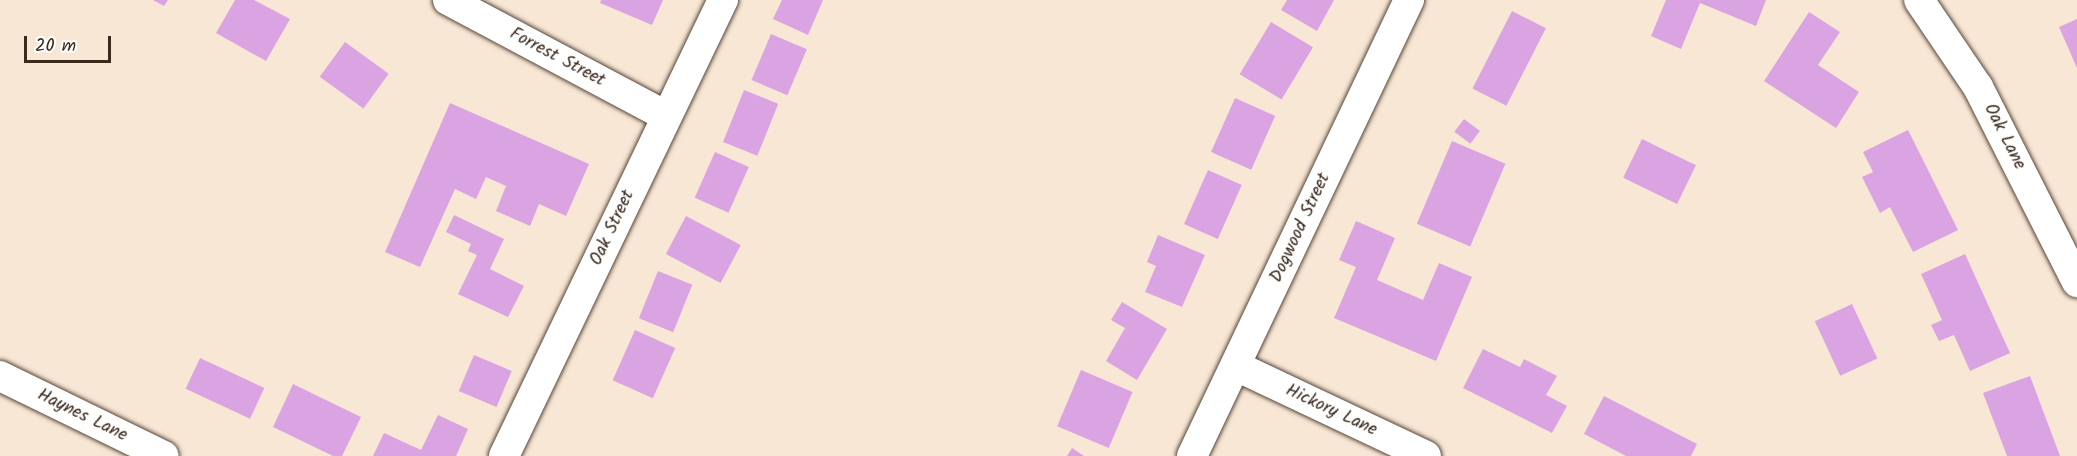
<!DOCTYPE html>
<style>
body{margin:0}
#map{position:relative;width:2077px;height:456px;overflow:hidden;background:#f8e7d5;font-family:Kalam,sans-serif}
div>[style]{position:absolute}
.building>*{inset:0;background:#daa4e2;transform-origin:0 0}
.roads{filter:drop-shadow(0 0 2px #574639) drop-shadow(0 0 2px #574639)}
.minor>*{height:30px;margin:-15px;padding:0 15px;transform-origin:15px;border-radius:15px;background:#fff}
span{translate:-50% -50%;white-space:nowrap;text-align:center;line-height:1.15;-webkit-text-stroke:4.5px #fff;paint-order:stroke}
.street-label{font-size:18px;color:#3b2a1e}
.scale{position:absolute;left:24px;top:36px;width:87px;height:27px;box-sizing:border-box;border:3px solid #3b2a1e;border-top:0;padding-left:8px;font-size:18px;line-height:21px;white-space:nowrap;color:#3b2a1e;-webkit-text-stroke:4px #fff;paint-order:stroke}
</style>
<div id="map">
<div class="building">
<i style="clip-path:polygon(153px 0,168px 0,164px 6px)"></i>
<i style="clip-path:polygon(235px 0,254px 0,290px 19px,266px 61px,216px 33px)"></i>
<i style="clip-path:polygon(601px 0,663px 0,652px 25px,600px 3px)"></i>
<i style="clip-path:polygon(782px 0,823px 0,808px 35px,773px 19px)"></i>
<i style="clip-path:polygon(1287px 0,1334px 0,1317px 31px,1281px 10px)"></i>
<i style="clip-path:polygon(1666px 0,1766px 0,1756px 26px,1700px 3px,1681px 49px,1651px 36px)"></i>
<i style="left:1512px;top:11px;width:38px;height:87px;rotate:27deg"></i>
<i style="clip-path:polygon(1809px 12px,1840px 32px,1818px 65px,1859px 92px,1836px 128px,1764px 81px)"></i>
<i style="clip-path:polygon(2077px 19px,2077px 68px,2059px 27px)"></i>
<i style="left:1271px;top:22px;width:49px;height:61px;rotate:31deg"></i>
<i style="left:771px;top:34px;width:39px;height:50px;rotate:23deg"></i>
<i style="left:345px;top:42px;width:54px;height:43px;rotate:36deg"></i>
<i style="left:744px;top:90px;width:37px;height:56px;rotate:22deg"></i>
<i style="left:1235px;top:98px;width:44px;height:59px;rotate:24deg"></i>
<i style="clip-path:polygon(450px 103px,589px 164px,566px 216px,539px 204px,530px 226px,496px 211px,506px 186px,486px 177px,476px 199px,455px 189px,420px 267px,385px 252px)"></i>
<i style="left:1464px;top:119px;width:20px;height:16px;rotate:37deg"></i>
<i style="clip-path:polygon(1908px 130px,1958px 230px,1913px 252px,1890px 207px,1880px 213px,1862px 177px,1873px 172px,1863px 152px)"></i>
<i style="left:1642px;top:139px;width:60px;height:43px;rotate:26deg"></i>
<i style="left:1452px;top:141px;width:58px;height:90px;rotate:23deg"></i>
<i style="left:715px;top:152px;width:37px;height:50px;rotate:24deg"></i>
<i style="left:1208px;top:170px;width:37px;height:59px;rotate:24deg"></i>
<i style="clip-path:polygon(454px 215px,504px 239px,490px 269px,524px 286px,508px 317px,458px 294px,477px 255px,468px 251px,471px 244px,446px 232px)"></i>
<i style="left:686px;top:216px;width:62px;height:43px;rotate:28deg"></i>
<i style="clip-path:polygon(1356px 221px,1395px 238px,1377px 280px,1423px 300px,1439px 263px,1472px 277px,1436px 361px,1334px 318px,1356px 267px,1339px 260px)"></i>
<i style="clip-path:polygon(1158px 235px,1205px 255px,1182px 307px,1145px 292px,1156px 266px,1147px 262px)"></i>
<i style="clip-path:polygon(1965px 254px,2010px 353px,1970px 371px,1954px 335px,1939px 341px,1931px 325px,1942px 320px,1921px 274px)"></i>
<i style="left:658px;top:271px;width:37px;height:51px;rotate:22deg"></i>
<i style="clip-path:polygon(1122px 302px,1167px 329px,1137px 380px,1106px 361px,1125px 328px,1111px 320px)"></i>
<i style="left:1852px;top:304px;width:60px;height:41px;rotate:65deg"></i>
<i style="left:635px;top:330px;width:44px;height:55px;rotate:24deg"></i>
<i style="clip-path:polygon(1483px 349px,1520px 367px,1524px 359px,1557px 376px,1546px 395px,1567px 406px,1552px 433px,1463px 388px)"></i>
<i style="left:474px;top:355px;width:41px;height:39px;rotate:23deg"></i>
<i style="left:200px;top:358px;width:71px;height:34px;rotate:25deg"></i>
<i style="left:1081px;top:370px;width:56px;height:61px;rotate:23deg"></i>
<i style="clip-path:polygon(2030px 376px,2060px 456px,2007px 456px,1983px 393px)"></i>
<i style="clip-path:polygon(293px 384px,361px 417px,342px 456px,333px 456px,273px 427px)"></i>
<i style="clip-path:polygon(1604px 396px,1697px 444px,1691px 456px,1626px 456px,1584px 434px)"></i>
<i style="clip-path:polygon(438px 415px,468px 429px,456px 456px,373px 456px,384px 433px,421px 450px)"></i>
<i style="clip-path:polygon(1072px 448px,1084px 456px,1067px 456px)"></i>
</div>
<div class="roads">
<div class="minor">
<i style="left:448px;top:0;width:247px;rotate:28deg"></i>
<i style="left:1919px;top:0;width:105px;rotate:55.9deg"></i>
<i style="left:1978px;top:87px;width:219px;rotate:63.1deg"></i>
<i style="left:1236px;top:366px;width:210px;rotate:25.3deg"></i>
<i style="left:0;top:376px;width:182px;rotate:26deg"></i>
<i style="left:504px;top:456px;width:506px;rotate:-64.35deg"></i>
<i style="left:1192px;top:456px;width:505px;rotate:-64.55deg"></i>
</div>
</div>
<div class="street-label">
<span style="left:557px;top:58px;rotate:28deg">Forrest Street</span>
<span style="left:2004px;top:137px;rotate:63deg">Oak Lane</span>
<span style="left:613px;top:228px;rotate:-65deg">Oak Street</span>
<span style="left:1301px;top:228px;rotate:-65deg">Dogwood Street</span>
<span style="left:1331px;top:411px;rotate:25deg">Hickory Lane</span>
<span style="left:82px;top:416px;rotate:26deg">Haynes Lane</span>
</div>
<div class="scale">20 m</div>
</div>
